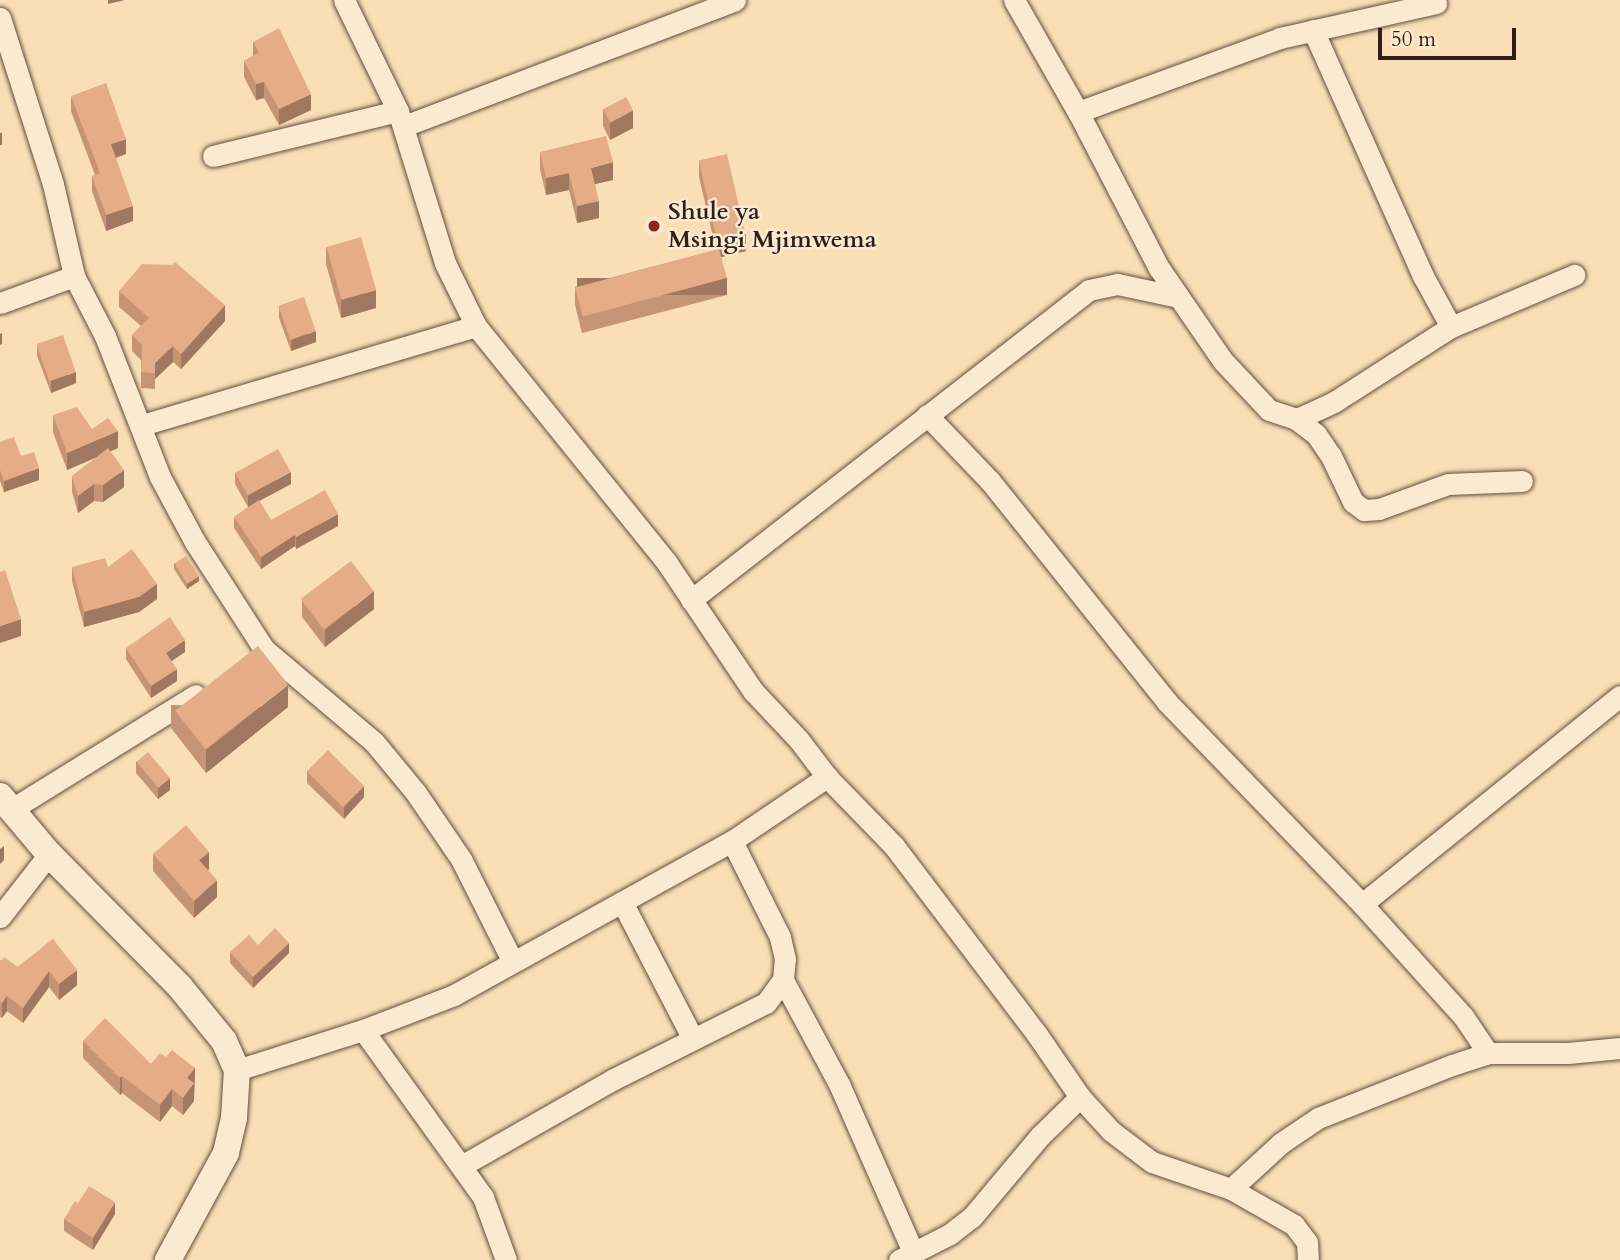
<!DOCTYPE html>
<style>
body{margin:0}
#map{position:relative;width:1620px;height:1260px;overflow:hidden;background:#fadfb6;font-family:Cardo,serif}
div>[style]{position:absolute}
.roads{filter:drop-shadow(0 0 2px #614f40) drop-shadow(0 0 2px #614f40)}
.minor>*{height:21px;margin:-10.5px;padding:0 10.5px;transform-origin:10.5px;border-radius:10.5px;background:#fcead0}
.tertiary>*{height:26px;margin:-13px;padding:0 13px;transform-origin:13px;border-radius:13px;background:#fcead0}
.wall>*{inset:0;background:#c59475}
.shaded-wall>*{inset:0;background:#a0785f;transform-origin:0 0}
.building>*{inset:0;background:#e5ac88;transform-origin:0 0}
.dots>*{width:19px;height:19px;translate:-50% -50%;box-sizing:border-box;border:4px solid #fcead0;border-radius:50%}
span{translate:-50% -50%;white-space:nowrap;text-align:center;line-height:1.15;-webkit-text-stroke:5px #fcead0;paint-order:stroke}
.poi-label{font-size:24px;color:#2e1f18;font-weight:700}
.left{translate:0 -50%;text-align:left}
.scale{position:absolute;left:1378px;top:28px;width:138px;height:32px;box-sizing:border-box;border:4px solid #2e1f18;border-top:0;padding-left:9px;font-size:21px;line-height:24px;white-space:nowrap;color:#2e1f18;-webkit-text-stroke:5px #fcead0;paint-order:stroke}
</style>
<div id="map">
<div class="roads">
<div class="minor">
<i style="left:344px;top:0;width:123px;rotate:64.1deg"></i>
<i style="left:398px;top:111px;width:159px;rotate:72.8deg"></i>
<i style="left:445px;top:263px;width:70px;rotate:63.8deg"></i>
<i style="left:476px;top:326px;width:304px;rotate:51.1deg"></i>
<i style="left:667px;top:563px;width:154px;rotate:56.1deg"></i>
<i style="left:753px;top:691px;width:67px;rotate:46.8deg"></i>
<i style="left:799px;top:740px;width:46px;rotate:52.9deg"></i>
<i style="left:827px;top:777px;width:96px;rotate:45.8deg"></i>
<i style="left:894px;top:846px;width:235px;rotate:52.8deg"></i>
<i style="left:1036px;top:1033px;width:78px;rotate:55.5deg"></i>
<i style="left:1080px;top:1097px;width:46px;rotate:47.6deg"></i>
<i style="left:1111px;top:1131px;width:51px;rotate:37.1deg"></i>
<i style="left:1152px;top:1162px;width:83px;rotate:18.9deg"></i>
<i style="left:1231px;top:1189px;width:73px;rotate:29.7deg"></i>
<i style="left:1294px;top:1225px;width:21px;rotate:53deg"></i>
<i style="left:1307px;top:1242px;width:18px;rotate:87deg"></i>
<i style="left:1014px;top:0;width:129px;rotate:60.3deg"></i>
<i style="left:1078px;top:112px;width:176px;rotate:62.6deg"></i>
<i style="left:1159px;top:268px;width:113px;rotate:55.5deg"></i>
<i style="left:1223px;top:361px;width:67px;rotate:46.8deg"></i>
<i style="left:1269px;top:410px;width:28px;rotate:18deg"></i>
<i style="left:1296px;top:419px;width:11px;rotate:-22deg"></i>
<i style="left:1306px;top:415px;width:31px;rotate:-25deg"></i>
<i style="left:1334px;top:402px;width:139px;rotate:-32.7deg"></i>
<i style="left:1451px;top:327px;width:134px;rotate:-22.9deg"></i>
<i style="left:0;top:18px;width:174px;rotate:72.3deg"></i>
<i style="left:53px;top:184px;width:94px;rotate:77.1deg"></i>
<i style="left:74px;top:276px;width:68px;rotate:62.7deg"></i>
<i style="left:105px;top:336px;width:151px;rotate:68.7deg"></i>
<i style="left:160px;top:477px;width:74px;rotate:61.7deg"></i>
<i style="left:195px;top:542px;width:127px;rotate:57.2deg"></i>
<i style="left:264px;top:649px;width:144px;rotate:40.2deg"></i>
<i style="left:374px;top:742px;width:66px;rotate:50.5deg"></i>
<i style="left:416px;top:793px;width:80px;rotate:55.7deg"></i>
<i style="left:461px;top:859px;width:115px;rotate:63.2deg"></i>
<i style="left:1313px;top:30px;width:269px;rotate:65.9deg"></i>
<i style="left:1423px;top:276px;width:58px;rotate:61.2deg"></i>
<i style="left:1078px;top:112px;width:215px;rotate:-20.1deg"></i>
<i style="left:1280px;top:38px;width:160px;rotate:-12.6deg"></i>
<i style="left:404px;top:126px;width:354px;rotate:-20.8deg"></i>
<i style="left:213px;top:156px;width:190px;rotate:-13.7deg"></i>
<i style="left:0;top:303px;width:79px;rotate:-20deg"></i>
<i style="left:927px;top:415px;width:91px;rotate:46.3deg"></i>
<i style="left:990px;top:481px;width:283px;rotate:51.3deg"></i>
<i style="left:1167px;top:702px;width:281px;rotate:46deg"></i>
<i style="left:1362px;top:904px;width:151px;rotate:48deg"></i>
<i style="left:1463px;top:1016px;width:45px;rotate:56deg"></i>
<i style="left:1296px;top:419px;width:25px;rotate:37deg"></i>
<i style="left:1316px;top:434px;width:27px;rotate:56deg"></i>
<i style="left:1331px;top:456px;width:51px;rotate:64.4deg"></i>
<i style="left:1353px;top:502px;width:14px;rotate:36deg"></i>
<i style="left:1364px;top:510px;width:15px;rotate:-4deg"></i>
<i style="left:1379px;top:509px;width:73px;rotate:-19.9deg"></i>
<i style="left:1448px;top:484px;width:74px;rotate:-2.3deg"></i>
<i style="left:142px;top:425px;width:348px;rotate:-16.5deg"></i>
<i style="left:691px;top:600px;width:504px;rotate:-37.91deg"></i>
<i style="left:1089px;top:290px;width:29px;rotate:-12deg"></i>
<i style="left:1117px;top:284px;width:62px;rotate:12deg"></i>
<i style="left:12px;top:809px;width:216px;rotate:-31.8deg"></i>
<i style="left:622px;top:902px;width:154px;rotate:62.6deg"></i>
<i style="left:1362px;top:904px;width:331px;rotate:-38.9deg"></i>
<i style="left:0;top:917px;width:80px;rotate:-52.1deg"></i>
<i style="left:783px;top:980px;width:118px;rotate:61.7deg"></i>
<i style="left:839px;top:1084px;width:186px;rotate:66.2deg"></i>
<i style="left:363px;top:1030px;width:206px;rotate:54.3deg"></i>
<i style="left:483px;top:1197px;width:67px;rotate:69.9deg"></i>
<i style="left:237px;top:1070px;width:132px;rotate:-17.6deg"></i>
<i style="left:363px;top:1030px;width:97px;rotate:-21deg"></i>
<i style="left:454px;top:995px;width:318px;rotate:-29deg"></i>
<i style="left:732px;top:841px;width:115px;rotate:-34deg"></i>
<i style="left:463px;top:1165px;width:172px;rotate:-29.7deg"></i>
<i style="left:612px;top:1080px;width:172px;rotate:-26.6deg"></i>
<i style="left:766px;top:1003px;width:29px;rotate:-54deg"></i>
<i style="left:783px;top:980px;width:21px;rotate:-85deg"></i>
<i style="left:785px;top:959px;width:23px;rotate:-103deg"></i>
<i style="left:780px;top:937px;width:107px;rotate:-116.6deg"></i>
<i style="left:1231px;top:1189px;width:68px;rotate:-42.6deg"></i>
<i style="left:1281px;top:1143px;width:45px;rotate:-34deg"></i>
<i style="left:1318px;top:1118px;width:144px;rotate:-21.6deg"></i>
<i style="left:1452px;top:1065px;width:38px;rotate:-18deg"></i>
<i style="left:1488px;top:1053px;width:80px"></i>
<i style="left:1568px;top:1053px;width:52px;rotate:-5.5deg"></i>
<i style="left:899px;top:1260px;width:57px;rotate:-27deg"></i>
<i style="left:950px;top:1234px;width:28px;rotate:-38deg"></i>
<i style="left:972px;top:1217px;width:106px;rotate:-50deg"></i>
<i style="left:1040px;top:1136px;width:56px;rotate:-44.3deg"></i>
</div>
<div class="tertiary">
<i style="left:0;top:796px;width:76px;rotate:49.8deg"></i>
<i style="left:49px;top:854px;width:187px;rotate:45.4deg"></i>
<i style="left:180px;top:987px;width:70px;rotate:50.8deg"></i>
<i style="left:224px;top:1041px;width:32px;rotate:66deg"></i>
<i style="left:237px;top:1070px;width:48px;rotate:93.6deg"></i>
<i style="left:234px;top:1118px;width:36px;rotate:103deg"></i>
<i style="left:226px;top:1153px;width:122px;rotate:118.5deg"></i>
</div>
</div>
<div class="wall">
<i style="clip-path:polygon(253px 42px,311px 110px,279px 125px,264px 98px,256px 100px,244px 77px,244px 61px,253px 56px)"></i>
<i style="clip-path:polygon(71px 96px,126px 154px,116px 158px,133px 221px,106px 231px,92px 191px,92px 176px,95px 175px,71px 111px)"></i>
<i style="clip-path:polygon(603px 109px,633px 128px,610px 140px,603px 126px)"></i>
<i style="clip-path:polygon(540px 152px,613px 180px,595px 184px,599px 218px,577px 223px,569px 190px,546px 195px,540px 169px)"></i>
<i style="clip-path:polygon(699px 160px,746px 251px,721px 257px,727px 295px,582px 333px,575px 305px,575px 287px,716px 250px,699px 177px)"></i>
<i style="clip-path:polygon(326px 247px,376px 308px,341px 318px,326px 264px)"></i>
<i style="clip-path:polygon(119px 291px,225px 321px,181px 369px,173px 362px,155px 379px,155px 389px,141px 388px,141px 360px,132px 351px,132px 335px,141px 326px,119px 307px)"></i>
<i style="clip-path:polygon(279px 306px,316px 342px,291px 351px,279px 318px)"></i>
<i style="clip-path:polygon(37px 344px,76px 383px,51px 393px,37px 356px)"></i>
<i style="clip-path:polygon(53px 415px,92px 429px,118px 448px,110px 451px,124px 487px,103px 502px,94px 501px,78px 513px,72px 492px,72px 476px,97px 457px,67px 470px,53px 432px)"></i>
<i style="clip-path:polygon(0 442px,21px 456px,39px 480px,4px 492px,0 481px)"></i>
<i style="clip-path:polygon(235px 473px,291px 484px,259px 501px,271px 520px,338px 526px,296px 549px,295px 546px,261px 569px,234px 528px,234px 517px,254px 503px,248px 507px,235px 484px)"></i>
<i style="clip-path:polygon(174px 563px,199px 581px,187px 589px,174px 569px)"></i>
<i style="clip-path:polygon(72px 567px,108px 567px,157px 599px,139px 612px,84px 627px,72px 581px)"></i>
<i style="clip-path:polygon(302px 600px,374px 609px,325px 647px,302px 617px)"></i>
<i style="clip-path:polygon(126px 648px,185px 652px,171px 661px,177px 681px,151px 698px,126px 659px)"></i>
<i style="clip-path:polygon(171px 705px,288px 707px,206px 773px,171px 728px)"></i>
<i style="clip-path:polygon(136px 761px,170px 790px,158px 799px,136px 773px)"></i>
<i style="clip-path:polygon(307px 771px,364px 797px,344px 819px,307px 783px)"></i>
<i style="clip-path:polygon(153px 854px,209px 869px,208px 870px,217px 897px,194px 918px,153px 871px)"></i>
<i style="clip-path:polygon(53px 939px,77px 985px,59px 1000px,49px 987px,23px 1023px,7px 1011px,2px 1018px,0 1017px,0 960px,18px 967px)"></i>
<i style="clip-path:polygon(258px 945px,289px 953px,253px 988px,230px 963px,230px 952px)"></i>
<i style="clip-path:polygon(83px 1041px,151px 1064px,166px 1057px,195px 1068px,194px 1101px,183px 1115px,172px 1106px,160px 1122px,122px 1093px,120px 1095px,83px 1058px)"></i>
<i style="clip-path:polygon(78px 1203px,115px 1214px,93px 1250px,64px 1231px,64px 1219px)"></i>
</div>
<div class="shaded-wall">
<i style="clip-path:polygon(108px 0,125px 0,108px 4px)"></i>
<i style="clip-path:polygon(264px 82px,264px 98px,256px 100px,256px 84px)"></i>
<i style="clip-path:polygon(311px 94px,311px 110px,279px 125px,279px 109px)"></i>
<i style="clip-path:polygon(633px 110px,633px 128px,610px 140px,610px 123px)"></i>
<i style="left:2px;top:133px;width:12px;height:2px;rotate:90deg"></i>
<i style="clip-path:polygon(126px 139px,126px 154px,111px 159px,111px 144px)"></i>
<i style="clip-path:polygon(613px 162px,613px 180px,591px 185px,591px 168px)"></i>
<i style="clip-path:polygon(569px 173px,569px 190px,546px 195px,546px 178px)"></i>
<i style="clip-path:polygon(599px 201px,599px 218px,577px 223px,577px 206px)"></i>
<i style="clip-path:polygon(133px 206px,133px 221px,106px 231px,106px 215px)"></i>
<i style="clip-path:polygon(746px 234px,746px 251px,718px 258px,718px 241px)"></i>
<i style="left:727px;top:278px;width:17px;height:150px;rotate:90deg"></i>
<i style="clip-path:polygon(376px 290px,376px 308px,341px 318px,341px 300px)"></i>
<i style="clip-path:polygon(225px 305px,225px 321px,181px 369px,181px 354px)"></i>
<i style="clip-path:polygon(316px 331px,316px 342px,291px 351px,291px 340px)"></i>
<i style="clip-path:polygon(2px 333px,2px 344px,0 345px,0 334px)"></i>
<i style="clip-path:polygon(173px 346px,173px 362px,155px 379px,155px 389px,155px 363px)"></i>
<i style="clip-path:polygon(76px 372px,76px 383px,51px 393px,51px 381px)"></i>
<i style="clip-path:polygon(118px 431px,118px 448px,67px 470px,67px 453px)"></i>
<i style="clip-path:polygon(39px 468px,39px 480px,4px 492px,4px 481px)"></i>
<i style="clip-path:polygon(124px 470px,124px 487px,103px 502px,103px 485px)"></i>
<i style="clip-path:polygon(291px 472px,291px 484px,248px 507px,248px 495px)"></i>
<i style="clip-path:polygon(94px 484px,94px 501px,78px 513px,78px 496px)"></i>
<i style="clip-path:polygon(338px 514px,338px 526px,296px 549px,296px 537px)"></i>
<i style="clip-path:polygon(295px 535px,295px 546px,261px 569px,261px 557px)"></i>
<i style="clip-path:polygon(199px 576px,199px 581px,187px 589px,187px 583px)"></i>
<i style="clip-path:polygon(157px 584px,157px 599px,139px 612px,84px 627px,84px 612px)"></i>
<i style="clip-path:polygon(374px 591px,374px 609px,325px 647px,325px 630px)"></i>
<i style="clip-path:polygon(21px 619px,21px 636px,0 643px,0 626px)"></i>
<i style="clip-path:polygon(185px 640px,185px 652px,166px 665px,166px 653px)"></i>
<i style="clip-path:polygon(177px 669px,177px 681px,151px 698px,151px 686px)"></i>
<i style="clip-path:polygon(288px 685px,288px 707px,206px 773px,206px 750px)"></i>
<i style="clip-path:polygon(170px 778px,170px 790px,158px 799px,158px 788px)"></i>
<i style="clip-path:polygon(364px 786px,364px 797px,344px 819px,344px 807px)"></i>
<i style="clip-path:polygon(4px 846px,4px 860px,0 864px,0 849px)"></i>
<i style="clip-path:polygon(209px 852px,209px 869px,199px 878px,199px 860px)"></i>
<i style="clip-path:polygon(217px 880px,217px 897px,194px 918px,194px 901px)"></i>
<i style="clip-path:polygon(289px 943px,289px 953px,253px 988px,253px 977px)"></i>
<i style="clip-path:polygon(77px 970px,77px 985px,59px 1000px,59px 984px)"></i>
<i style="clip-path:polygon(49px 971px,49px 987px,23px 1023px,23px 1008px)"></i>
<i style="clip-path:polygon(7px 996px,7px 1011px,2px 1018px,2px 1003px)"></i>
<i style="clip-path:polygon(195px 1068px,194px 1101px,183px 1115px,183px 1098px,187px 1078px)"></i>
<i style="clip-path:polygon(122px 1076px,122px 1093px,120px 1095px,120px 1078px)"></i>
<i style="clip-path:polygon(172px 1089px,172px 1106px,160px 1122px,160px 1105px)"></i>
<i style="clip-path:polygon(115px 1202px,115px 1214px,93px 1250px,93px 1238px)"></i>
</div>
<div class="building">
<i style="clip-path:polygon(279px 28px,311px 94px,279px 109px,264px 82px,256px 84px,244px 61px,259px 53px,253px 42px)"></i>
<i style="clip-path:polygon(106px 83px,126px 139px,111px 144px,133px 206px,106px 215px,92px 176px,100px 173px,71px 96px)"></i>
<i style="left:626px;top:97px;width:15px;height:26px;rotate:62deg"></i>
<i style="clip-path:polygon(606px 136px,613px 162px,591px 168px,599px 201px,577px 206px,569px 173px,546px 178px,540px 152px)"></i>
<i style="left:727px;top:154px;width:82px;height:29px;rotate:77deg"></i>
<i style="left:361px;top:237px;width:55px;height:36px;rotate:74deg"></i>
<i style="left:719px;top:249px;width:30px;height:149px;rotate:75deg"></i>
<i style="clip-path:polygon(175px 262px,225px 305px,181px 354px,173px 346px,155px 363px,155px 373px,141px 372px,142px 345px,132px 335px,149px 318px,119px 291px,142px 264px,172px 265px)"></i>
<i style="left:304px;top:297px;width:36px;height:27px;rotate:71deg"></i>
<i style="left:63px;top:335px;width:39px;height:28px;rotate:71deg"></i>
<i style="clip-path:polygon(77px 407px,92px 429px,108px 418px,118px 431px,67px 453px,53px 415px)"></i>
<i style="clip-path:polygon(14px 437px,21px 456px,34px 452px,39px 468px,4px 481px,0 470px,0 442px)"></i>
<i style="clip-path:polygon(108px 448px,124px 470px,103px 485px,94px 484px,78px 496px,72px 476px)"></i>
<i style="left:278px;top:449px;width:26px;height:49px;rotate:61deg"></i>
<i style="clip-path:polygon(325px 490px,338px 514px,296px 537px,295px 535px,261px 557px,234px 517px,259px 500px,271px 520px)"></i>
<i style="clip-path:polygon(132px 549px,157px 584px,139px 597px,84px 612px,72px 567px,105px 558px,108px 567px)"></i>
<i style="left:186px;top:556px;width:24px;height:14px;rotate:57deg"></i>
<i style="left:351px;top:561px;width:38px;height:63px;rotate:53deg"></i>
<i style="clip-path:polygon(5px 570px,21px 619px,0 626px,0 572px)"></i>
<i style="clip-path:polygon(170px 617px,185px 640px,166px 653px,177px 669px,151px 686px,126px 648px)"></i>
<i style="left:258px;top:646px;width:49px;height:105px;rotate:52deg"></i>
<i style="left:328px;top:750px;width:51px;height:30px;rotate:45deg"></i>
<i style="left:148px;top:752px;width:34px;height:15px;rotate:50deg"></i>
<i style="clip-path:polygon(186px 825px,209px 852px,199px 860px,217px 880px,194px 901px,153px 854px)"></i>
<i style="clip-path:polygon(275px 928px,289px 943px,253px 977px,230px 952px,249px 935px,258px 945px)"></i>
<i style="clip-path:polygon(53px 939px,77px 970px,59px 984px,49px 971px,23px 1008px,7px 996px,2px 1003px,0 1002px,0 960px,1px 961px,4px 957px,18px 967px)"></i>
<i style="clip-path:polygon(105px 1018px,151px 1064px,160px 1053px,166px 1057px,172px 1050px,195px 1068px,187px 1078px,194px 1083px,183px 1098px,172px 1089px,160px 1105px,122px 1076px,120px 1078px,83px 1041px)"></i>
<i style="clip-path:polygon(89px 1186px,115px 1202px,93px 1238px,64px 1219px,75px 1201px,78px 1203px)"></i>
</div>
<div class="dots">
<i style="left:654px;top:226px;background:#8f2418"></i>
</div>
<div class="poi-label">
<span class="left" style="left:668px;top:226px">Shule ya<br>Msingi Mjimwema</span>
</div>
<div class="scale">50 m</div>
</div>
